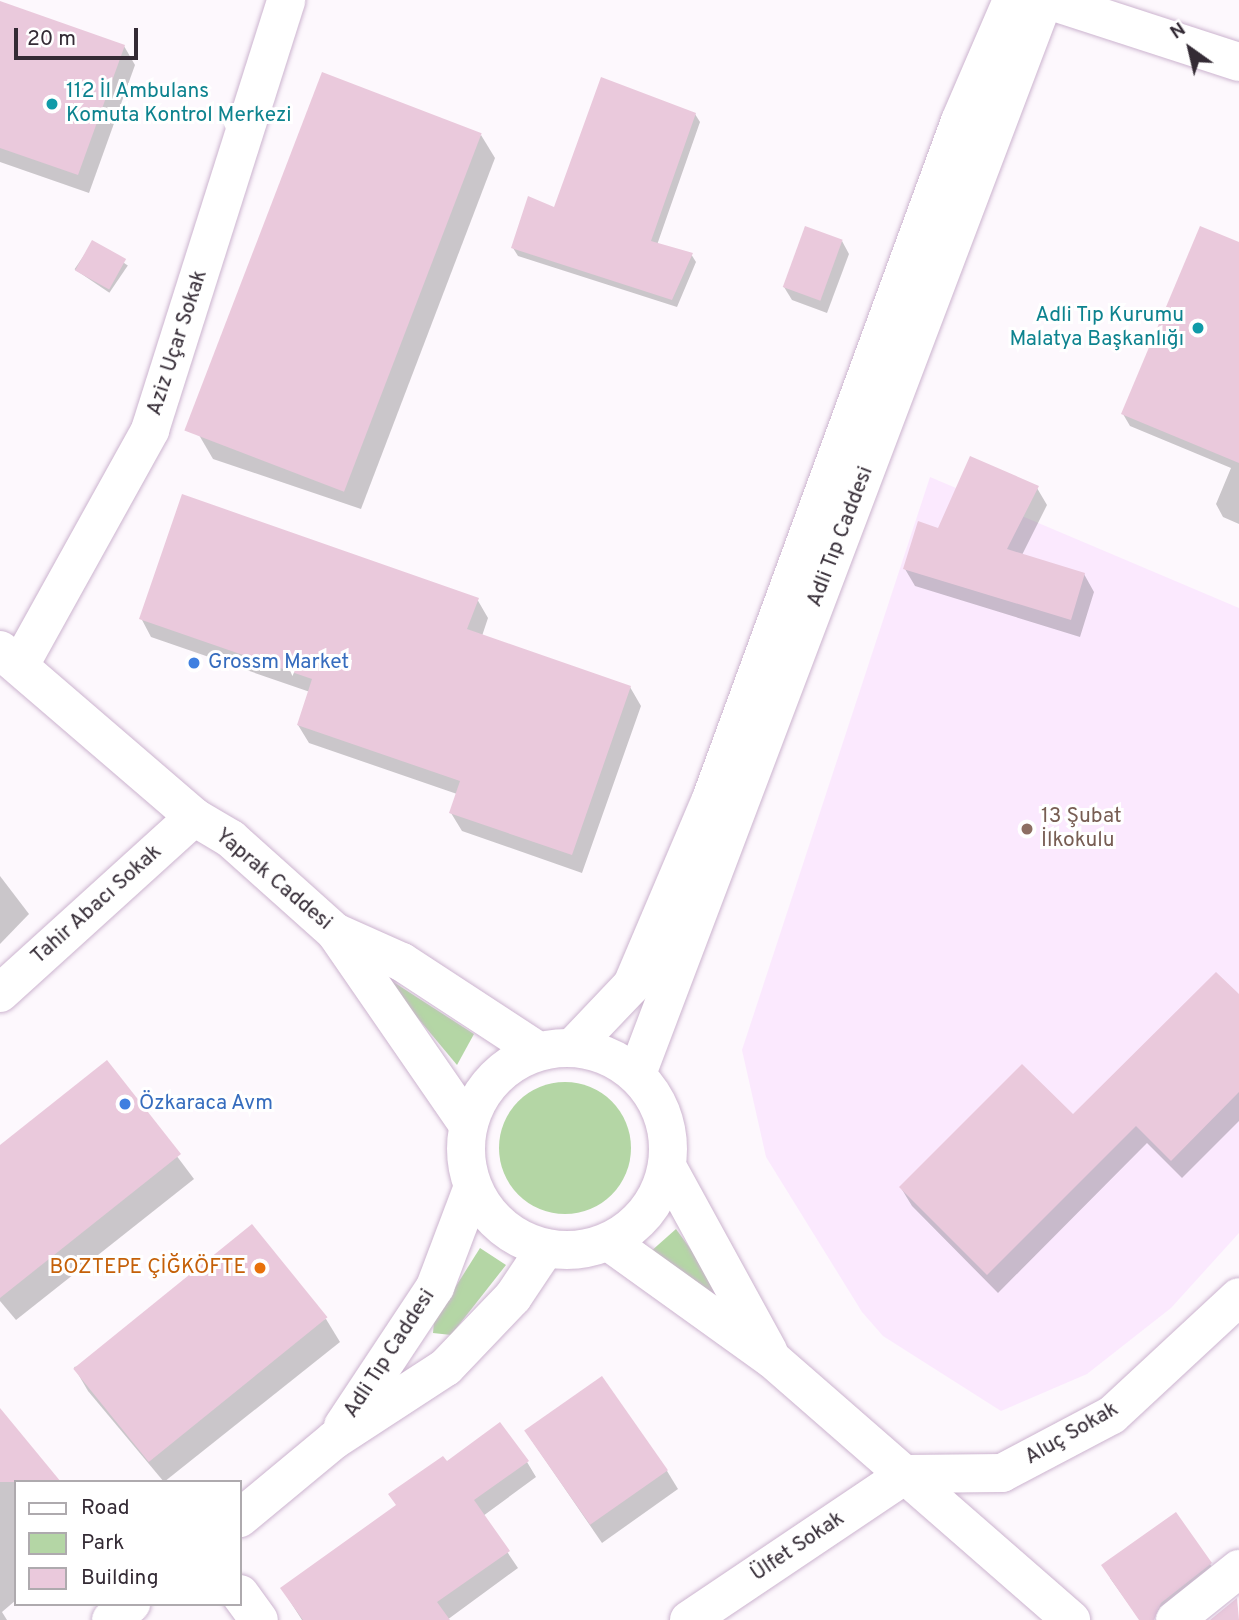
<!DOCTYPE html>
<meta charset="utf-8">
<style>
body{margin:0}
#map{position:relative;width:1239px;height:1620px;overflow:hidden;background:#fdf8fd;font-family:Overpass,sans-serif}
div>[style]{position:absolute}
.built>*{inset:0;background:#fbe9fe}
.green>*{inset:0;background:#b4d6a5}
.round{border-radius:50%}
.shadow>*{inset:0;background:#0003;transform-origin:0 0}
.building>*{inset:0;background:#eac9dc;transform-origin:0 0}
.roads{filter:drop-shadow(0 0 2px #ccb4cf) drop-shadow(0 0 2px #ccb4cf)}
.minor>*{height:38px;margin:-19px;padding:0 19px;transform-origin:19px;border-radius:19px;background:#fff}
.minor>.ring{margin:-19px;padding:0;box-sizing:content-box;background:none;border:38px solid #fff;border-radius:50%}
.major>*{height:38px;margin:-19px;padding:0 19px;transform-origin:19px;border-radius:19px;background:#fff}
.dots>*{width:19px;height:19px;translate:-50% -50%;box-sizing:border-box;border:4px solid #fff;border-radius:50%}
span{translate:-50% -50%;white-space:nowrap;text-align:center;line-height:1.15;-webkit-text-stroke:6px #fff;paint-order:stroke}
.culture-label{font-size:21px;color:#0d838f}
.left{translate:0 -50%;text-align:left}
.right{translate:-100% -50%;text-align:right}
.street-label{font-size:21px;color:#342b35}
.shop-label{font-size:21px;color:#366cbe}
.education-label{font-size:21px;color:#785e54}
.food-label{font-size:21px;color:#c56008}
.legend{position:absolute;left:14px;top:1480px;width:228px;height:126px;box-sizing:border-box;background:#fff;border:2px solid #aeaaae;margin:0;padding:9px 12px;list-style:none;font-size:21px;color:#342b35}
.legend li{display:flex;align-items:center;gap:14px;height:35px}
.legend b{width:35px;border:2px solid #aeaaae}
.north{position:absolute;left:1155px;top:14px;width:70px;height:70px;-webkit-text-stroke:5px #fff;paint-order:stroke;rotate:326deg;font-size:19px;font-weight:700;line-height:28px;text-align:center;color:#342b35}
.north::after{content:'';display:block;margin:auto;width:24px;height:32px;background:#342b35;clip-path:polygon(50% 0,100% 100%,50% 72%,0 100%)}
.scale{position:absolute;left:14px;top:28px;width:124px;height:32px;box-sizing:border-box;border:4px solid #342b35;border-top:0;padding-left:9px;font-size:21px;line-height:24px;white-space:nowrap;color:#342b35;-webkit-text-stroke:5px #fff;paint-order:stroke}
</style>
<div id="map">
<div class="built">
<i style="clip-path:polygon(930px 477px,1239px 608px,1239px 1233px,1171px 1308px,1087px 1374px,1001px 1411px,883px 1336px,862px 1312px,766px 1157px,742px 1050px)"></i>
</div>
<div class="green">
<i style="clip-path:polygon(381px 974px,474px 1034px,457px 1065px)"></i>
<i class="round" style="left:499px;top:1082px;width:132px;height:132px"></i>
<i style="clip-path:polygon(676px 1229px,740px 1317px,649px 1253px)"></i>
<i style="clip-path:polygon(480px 1248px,506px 1265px,451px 1335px,433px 1333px,434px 1321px)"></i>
</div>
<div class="shadow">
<i style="clip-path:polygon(0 2px,124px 46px,135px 65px,89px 193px,0 162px)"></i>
<i style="clip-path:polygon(695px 114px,700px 122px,657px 245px,691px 254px,696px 262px,677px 307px,518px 256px,513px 248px,555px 209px)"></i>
<i style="clip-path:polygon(481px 135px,495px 158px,361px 509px,213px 459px,199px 435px)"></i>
<i style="clip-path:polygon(842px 241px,849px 254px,827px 313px,792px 300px,784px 287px)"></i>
<i style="left:93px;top:242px;width:42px;height:33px;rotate:34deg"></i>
<i style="clip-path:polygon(1239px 244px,1239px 524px,1223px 517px,1216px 504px,1231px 468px,1130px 426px,1123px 414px)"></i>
<i style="clip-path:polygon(1037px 488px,1047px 505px,1022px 555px,1084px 574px,1094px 592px,1080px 637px,915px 586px,905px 569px,939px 530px)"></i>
<i style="clip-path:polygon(477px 599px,488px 618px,482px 636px,630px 687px,641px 706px,582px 873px,462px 831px,451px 813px,457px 794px,309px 743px,298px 725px,310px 692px,151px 637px,141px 618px)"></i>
<i style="clip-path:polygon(0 876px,29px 914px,0 944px)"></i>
<i style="clip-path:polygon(1239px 996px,1239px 1121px,1182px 1178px,1147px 1143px,998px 1293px,912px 1206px,901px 1188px,1073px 1117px)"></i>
<i style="clip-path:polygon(107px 1063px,194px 1179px,16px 1320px,0 1301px,0 1147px)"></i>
<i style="clip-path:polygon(326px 1319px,340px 1342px,164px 1482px,88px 1391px,74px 1367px)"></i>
<i style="clip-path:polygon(526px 1432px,667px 1471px,678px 1489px,602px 1543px)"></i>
<i style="clip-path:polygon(0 1442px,16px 1482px,16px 1600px,2px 1612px,7px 1620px,0 1620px)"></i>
<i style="clip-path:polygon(527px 1462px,536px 1477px,483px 1516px,518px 1568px,447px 1620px,302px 1620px,282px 1589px,397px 1506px,446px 1463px)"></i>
<i style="clip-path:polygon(1210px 1564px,1218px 1576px,1145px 1620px,1140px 1620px,1110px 1578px)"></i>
</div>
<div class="building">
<i style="clip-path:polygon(0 1px,125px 45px,78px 175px,0 148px)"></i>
<i style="left:322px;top:72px;width:171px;height:384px;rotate:21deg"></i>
<i style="clip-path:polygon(601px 77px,696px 113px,651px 241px,693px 253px,672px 300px,511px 248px,528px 196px,554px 207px)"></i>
<i style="left:805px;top:226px;width:40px;height:65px;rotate:20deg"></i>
<i style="clip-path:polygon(1200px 226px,1239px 242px,1239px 463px,1121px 414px)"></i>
<i style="left:92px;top:240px;width:39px;height:35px;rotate:29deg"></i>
<i style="clip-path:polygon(970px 456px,1039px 486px,1007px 549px,1085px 573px,1071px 620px,903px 569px,918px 521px,938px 528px)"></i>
<i style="clip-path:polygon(182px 494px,479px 598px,467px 629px,631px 686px,572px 855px,449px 813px,460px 781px,297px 725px,312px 679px,139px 619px)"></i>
<i style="clip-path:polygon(1216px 972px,1239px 994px,1239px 1092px,1171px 1161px,1136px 1126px,987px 1275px,899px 1187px,1022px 1064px,1073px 1114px)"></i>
<i style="clip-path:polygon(107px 1060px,181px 1154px,0 1298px,0 1145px)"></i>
<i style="left:252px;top:1224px;width:120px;height:230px;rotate:51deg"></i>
<i style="left:602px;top:1376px;width:115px;height:95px;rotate:55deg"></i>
<i style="clip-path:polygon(0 1408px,61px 1482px,0 1482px)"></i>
<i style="clip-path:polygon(500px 1422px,529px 1461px,474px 1500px,510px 1551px,437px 1602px,450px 1620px,303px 1620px,280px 1588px,396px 1505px,388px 1494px,443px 1456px,447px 1461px)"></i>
<i style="clip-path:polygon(1176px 1512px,1212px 1563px,1161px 1603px,1154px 1620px,1139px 1620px,1101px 1565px)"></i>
<i style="clip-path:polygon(1237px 1598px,1239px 1620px,1210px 1620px)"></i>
</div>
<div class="roads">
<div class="minor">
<i style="left:0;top:650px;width:256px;rotate:40.7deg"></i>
<i style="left:194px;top:817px;width:43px;rotate:30.7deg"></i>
<i style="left:231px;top:839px;width:140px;rotate:41.8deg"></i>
<i style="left:335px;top:932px;width:234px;rotate:55.4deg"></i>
<i style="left:20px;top:665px;width:269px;rotate:-61deg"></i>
<i style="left:150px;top:430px;width:451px;rotate:-72.4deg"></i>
<i style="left:335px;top:932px;width:73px;rotate:24.1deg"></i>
<i style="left:402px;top:962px;width:163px;rotate:33.2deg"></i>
<i style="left:0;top:993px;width:262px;rotate:-42.2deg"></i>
<i style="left:573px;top:1047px;width:86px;rotate:-46.4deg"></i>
<i style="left:632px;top:985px;width:202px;rotate:-67deg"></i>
<i style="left:711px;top:799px;width:722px;rotate:-69.83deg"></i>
<i style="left:960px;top:121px;width:132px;rotate:-66.7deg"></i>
<i class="ring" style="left:466px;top:1048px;width:164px;height:164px"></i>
<i style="left:637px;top:1074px;width:1149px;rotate:-69.25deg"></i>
<i style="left:668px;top:1168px;width:209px;rotate:61.3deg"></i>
<i style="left:609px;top:1242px;width:201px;rotate:35.7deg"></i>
<i style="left:772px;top:1359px;width:397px;rotate:41.1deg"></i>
<i style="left:343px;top:1426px;width:167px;rotate:-56.5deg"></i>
<i style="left:435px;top:1287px;width:105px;rotate:-69.3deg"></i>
<i style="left:906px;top:1474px;width:96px;rotate:-0.6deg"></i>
<i style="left:1002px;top:1473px;width:124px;rotate:-27.8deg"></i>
<i style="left:1112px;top:1415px;width:173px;rotate:-42.9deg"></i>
<i style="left:240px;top:1518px;width:122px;rotate:-39.7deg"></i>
<i style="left:334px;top:1440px;width:134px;rotate:-33.1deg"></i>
<i style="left:446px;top:1367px;width:97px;rotate:-46.3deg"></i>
<i style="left:513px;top:1297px;width:58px;rotate:-56.3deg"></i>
<i style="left:240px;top:1594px;width:32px;rotate:54deg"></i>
<i style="left:111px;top:1620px;width:26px;rotate:-39deg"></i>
<i style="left:689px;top:1620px;width:262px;rotate:-33.9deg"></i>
<i style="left:1175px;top:1620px;width:82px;rotate:-38.6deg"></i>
</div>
<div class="major">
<i style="left:1048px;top:0;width:201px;rotate:18deg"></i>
</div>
</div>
<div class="dots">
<i style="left:52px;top:104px;background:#0f9aa8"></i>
<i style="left:1198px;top:328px;background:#0f9aa8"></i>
<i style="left:194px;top:663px;background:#3f7fe0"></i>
<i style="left:1027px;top:829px;background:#8d6e63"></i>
<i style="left:125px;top:1104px;background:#3f7fe0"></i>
<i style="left:260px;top:1268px;background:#e8710a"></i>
</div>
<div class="culture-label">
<span class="left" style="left:66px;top:104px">112 İl Ambulans<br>Komuta Kontrol Merkezi</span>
<span class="right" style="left:1184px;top:328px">Adli Tıp Kurumu<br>Malatya Başkanlığı</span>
</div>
<div class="street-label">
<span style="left:178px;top:343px;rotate:-72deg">Aziz Uçar Sokak</span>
<span style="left:841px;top:537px;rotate:-69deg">Adli Tıp Caddesi</span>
<span style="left:273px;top:880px;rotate:40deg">Yaprak Caddesi</span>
<span style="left:97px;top:905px;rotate:-42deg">Tahir Abacı Sokak</span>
<span style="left:390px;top:1354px;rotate:-57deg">Adli Tıp Caddesi</span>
<span style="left:1072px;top:1434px;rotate:-30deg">Aluç Sokak</span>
<span style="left:798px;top:1547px;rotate:-34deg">Ülfet Sokak</span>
</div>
<div class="shop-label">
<span class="left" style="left:208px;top:663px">Grossm Market</span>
<span class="left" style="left:139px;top:1104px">Özkaraca Avm</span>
</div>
<div class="education-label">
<span class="left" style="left:1041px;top:829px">13 Şubat<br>İlkokulu</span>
</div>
<div class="food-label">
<span class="right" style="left:246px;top:1268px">BOZTEPE ÇİĞKÖFTE</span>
</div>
<ul class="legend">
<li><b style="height:9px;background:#fff"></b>Road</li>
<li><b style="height:19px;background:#b4d6a5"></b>Park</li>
<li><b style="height:19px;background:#eac9dc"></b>Building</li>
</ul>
<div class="north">N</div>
<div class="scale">20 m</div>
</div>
